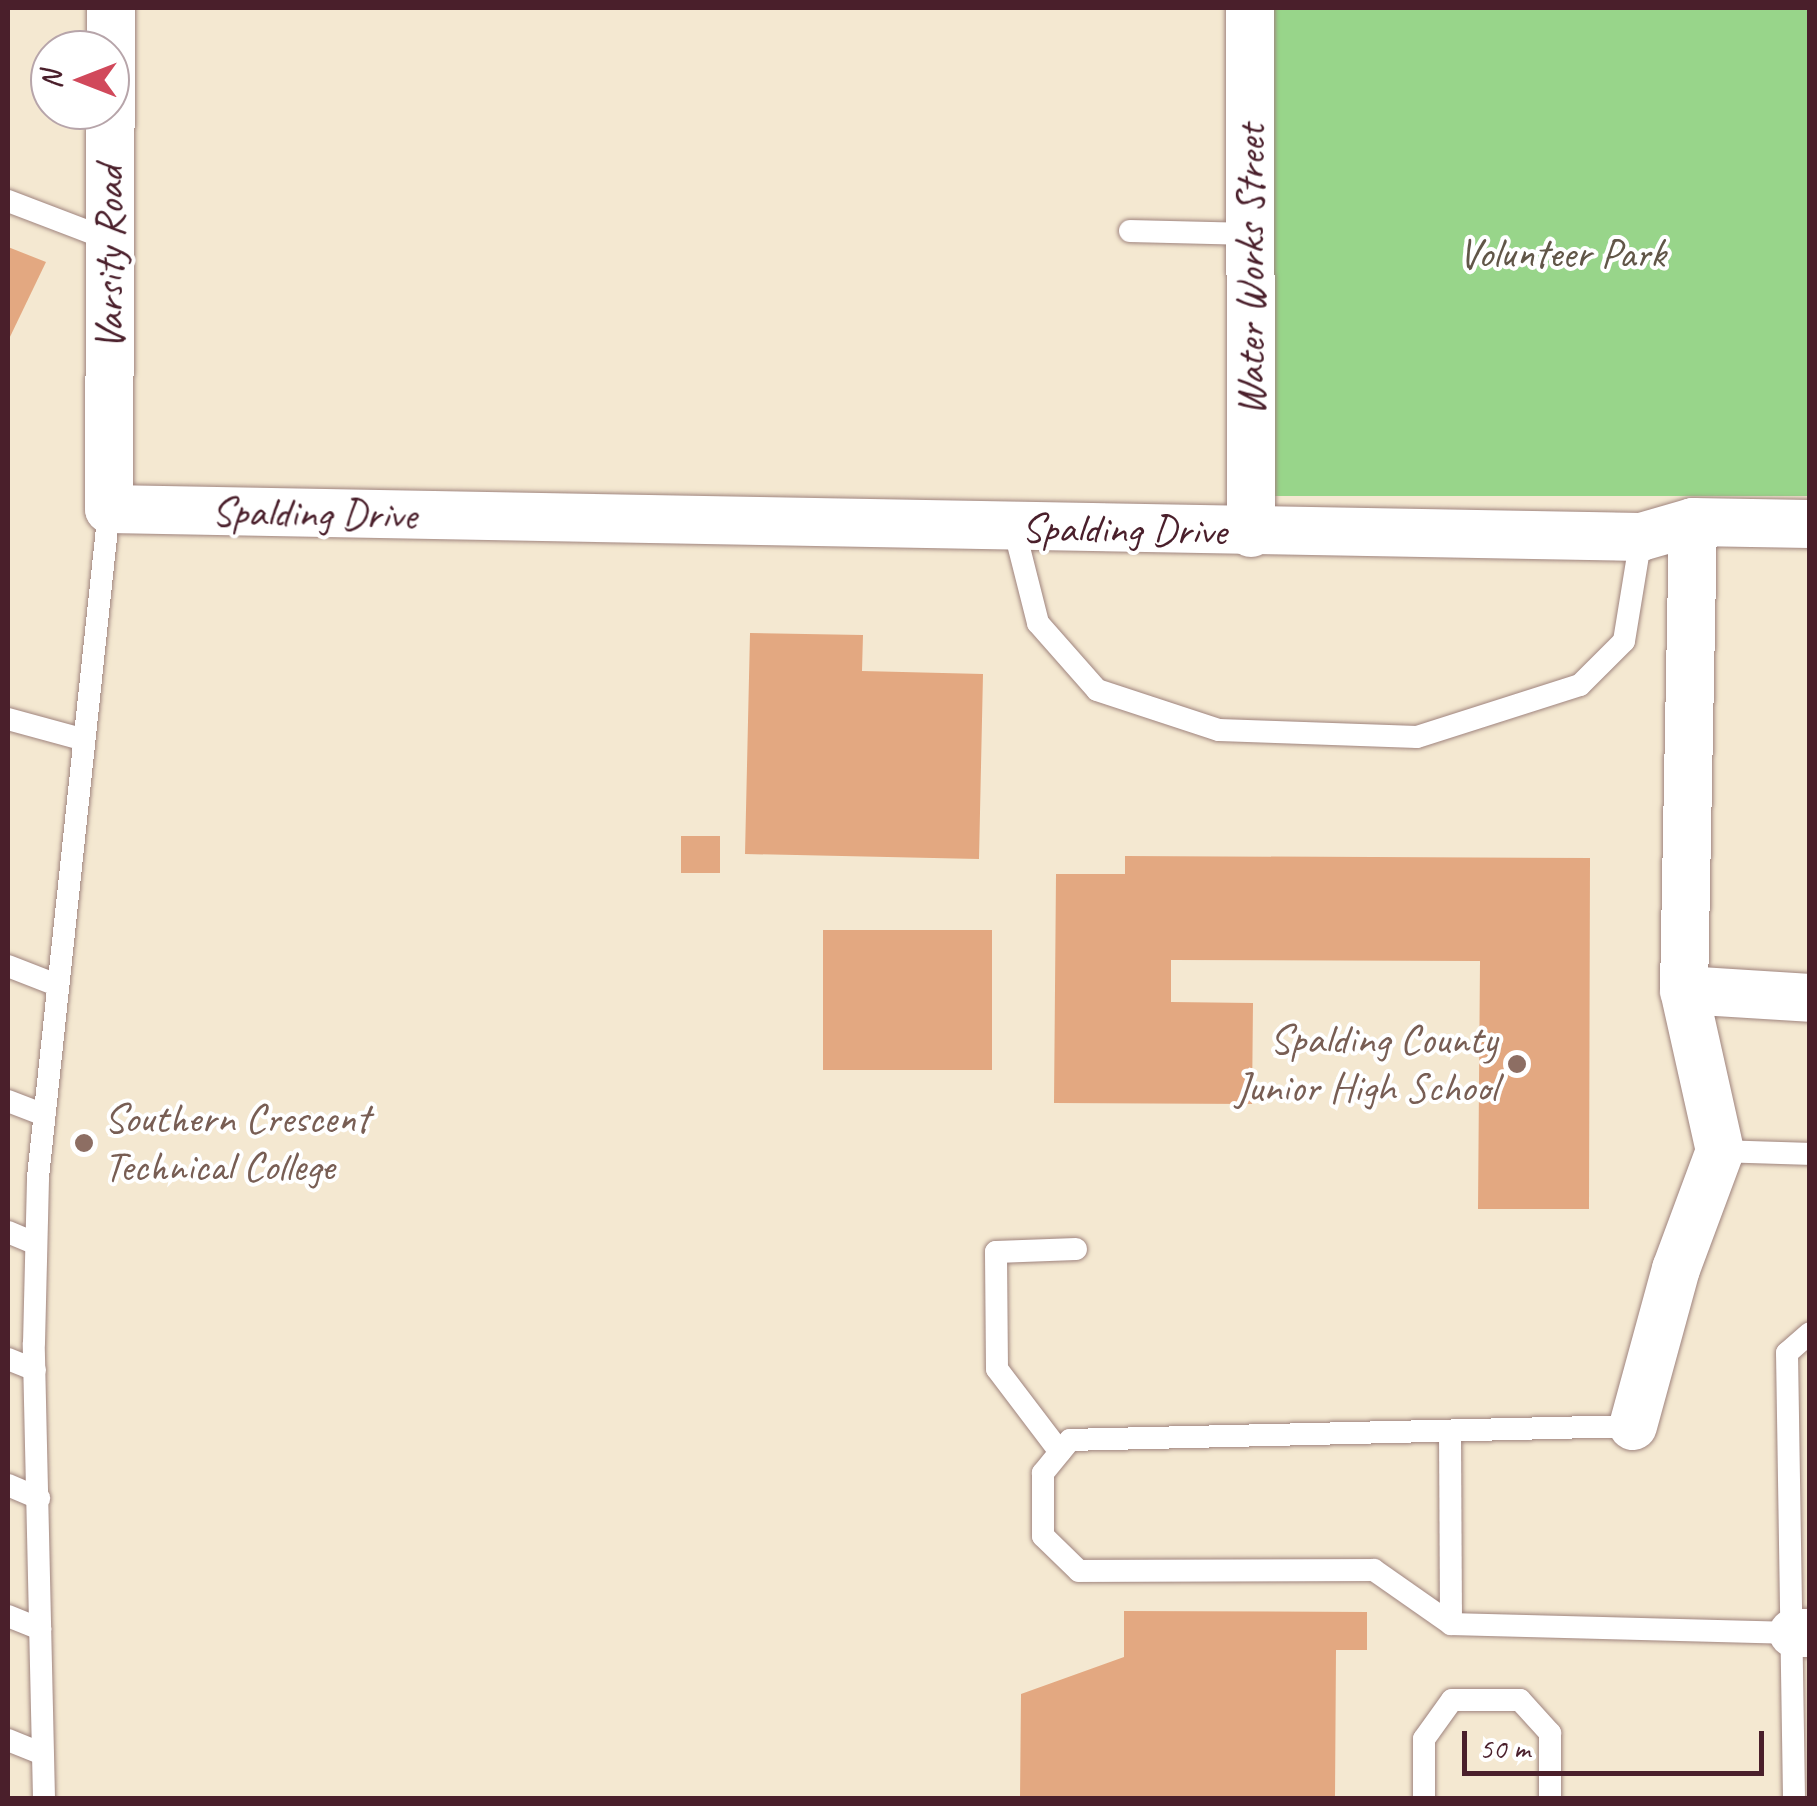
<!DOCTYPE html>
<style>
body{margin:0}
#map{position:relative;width:1817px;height:1806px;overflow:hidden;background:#f4e8d1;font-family:Caveat,sans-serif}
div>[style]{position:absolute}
.green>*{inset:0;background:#98d58a;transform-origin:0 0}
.building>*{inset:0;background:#e3a881;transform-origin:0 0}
.roads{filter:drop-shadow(0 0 2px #9f847e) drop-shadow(0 0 2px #9f847e)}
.lane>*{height:22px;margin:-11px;padding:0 11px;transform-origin:11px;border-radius:11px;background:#fff}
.street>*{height:48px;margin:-24px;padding:0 24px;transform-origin:24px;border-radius:24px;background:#fff}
.dots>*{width:28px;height:28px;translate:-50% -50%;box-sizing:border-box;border:5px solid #fff;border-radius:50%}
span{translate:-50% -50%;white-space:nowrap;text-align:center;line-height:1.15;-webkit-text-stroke:8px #fff;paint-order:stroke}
.park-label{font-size:42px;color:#615648}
.street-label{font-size:42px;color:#4a1f2b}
.education-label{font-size:42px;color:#785e54}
.right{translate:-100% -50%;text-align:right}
.left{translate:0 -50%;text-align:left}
.frame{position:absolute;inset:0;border:10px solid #4a1f2b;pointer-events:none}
.north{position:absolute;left:30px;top:30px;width:100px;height:100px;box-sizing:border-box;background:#fff;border:2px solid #b7a5aa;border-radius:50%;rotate:270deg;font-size:28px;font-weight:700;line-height:40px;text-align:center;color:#4a1f2b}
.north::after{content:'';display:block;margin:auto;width:35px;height:45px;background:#d1495b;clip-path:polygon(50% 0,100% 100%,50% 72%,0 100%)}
.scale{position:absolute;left:1462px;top:1731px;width:302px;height:45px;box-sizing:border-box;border:5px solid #4a1f2b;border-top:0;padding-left:12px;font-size:30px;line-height:35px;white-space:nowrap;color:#4a1f2b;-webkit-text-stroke:8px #fff;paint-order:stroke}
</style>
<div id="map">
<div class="green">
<i style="left:1252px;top:8px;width:557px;height:488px"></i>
</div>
<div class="building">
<i style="clip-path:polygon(8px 247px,46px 262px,8px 341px)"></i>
<i style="clip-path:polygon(750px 633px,863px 635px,862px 671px,983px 674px,979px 859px,745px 854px)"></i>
<i style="left:681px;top:836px;width:39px;height:37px"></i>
<i style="clip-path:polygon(1125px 856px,1590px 858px,1589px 1209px,1478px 1209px,1480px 961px,1171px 960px,1171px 1002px,1253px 1003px,1252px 1104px,1054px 1103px,1056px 874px,1125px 874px)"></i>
<i style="left:823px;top:930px;width:169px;height:140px"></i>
<i style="clip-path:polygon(1124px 1611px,1367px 1612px,1367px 1650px,1336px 1650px,1335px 1798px,1020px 1798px,1021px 1694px,1124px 1657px)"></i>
</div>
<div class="roads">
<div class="lane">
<i style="left:8px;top:201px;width:109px;rotate:20.9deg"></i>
<i style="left:1130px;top:231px;width:121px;rotate:1.4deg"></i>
<i style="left:1014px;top:528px;width:98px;rotate:75.8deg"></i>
<i style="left:1038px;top:623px;width:89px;rotate:48.6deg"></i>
<i style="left:1097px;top:690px;width:128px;rotate:18.2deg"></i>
<i style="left:1219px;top:730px;width:198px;rotate:2deg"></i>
<i style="left:1417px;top:737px;width:171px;rotate:-17.7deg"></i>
<i style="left:1580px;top:685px;width:62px;rotate:-45deg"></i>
<i style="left:1624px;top:641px;width:105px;rotate:-80.7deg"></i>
<i style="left:8px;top:719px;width:76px;rotate:15.3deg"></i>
<i style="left:8px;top:966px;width:53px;rotate:21.2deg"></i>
<i style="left:8px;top:1101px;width:39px;rotate:21deg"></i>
<i style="left:1720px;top:1151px;width:90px;rotate:1.9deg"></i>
<i style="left:8px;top:1232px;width:30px;rotate:23deg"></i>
<i style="left:8px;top:1359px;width:29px;rotate:22deg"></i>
<i style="left:1633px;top:1426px;width:563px;rotate:178.58deg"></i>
<i style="left:1070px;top:1440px;width:43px;rotate:129.3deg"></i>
<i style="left:1043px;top:1473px;width:63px;rotate:90deg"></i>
<i style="left:1043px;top:1536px;width:50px;rotate:44.2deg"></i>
<i style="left:1079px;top:1571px;width:295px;rotate:-0.2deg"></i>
<i style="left:1374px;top:1570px;width:94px;rotate:35deg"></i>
<i style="left:1451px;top:1624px;width:342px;rotate:1.5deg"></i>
<i style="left:1450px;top:1431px;width:193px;rotate:89.7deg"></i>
<i style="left:1060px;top:1452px;width:104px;rotate:-127.2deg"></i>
<i style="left:997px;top:1369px;width:117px;rotate:-90.5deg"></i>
<i style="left:996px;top:1252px;width:80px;rotate:-2.1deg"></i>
<i style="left:8px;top:1485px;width:34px;rotate:23deg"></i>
<i style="left:8px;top:1616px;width:35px;rotate:22deg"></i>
<i style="left:8px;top:1740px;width:37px;rotate:22deg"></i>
<i style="left:44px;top:1798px;width:455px;rotate:-91.3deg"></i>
<i style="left:34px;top:1343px;width:166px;rotate:-88.6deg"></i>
<i style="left:38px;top:1177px;width:672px;rotate:-83.93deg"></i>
<i style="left:1424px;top:1798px;width:59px;rotate:-90deg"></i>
<i style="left:1424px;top:1739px;width:48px;rotate:-54.3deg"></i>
<i style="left:1452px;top:1700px;width:68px"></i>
<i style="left:1520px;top:1700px;width:45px;rotate:47.7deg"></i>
<i style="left:1550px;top:1733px;width:65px;rotate:90deg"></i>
<i style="left:1794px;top:1798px;width:445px;rotate:-90.9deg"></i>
<i style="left:1787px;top:1353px;width:30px;rotate:-41deg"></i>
</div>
<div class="street">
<i style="left:111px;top:8px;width:501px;rotate:90.23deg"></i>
<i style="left:109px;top:509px;width:1532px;rotate:1.05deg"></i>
<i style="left:1641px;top:537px;width:54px;rotate:-16.1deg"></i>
<i style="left:1693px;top:522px;width:117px;rotate:1deg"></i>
<i style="left:1250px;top:8px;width:525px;rotate:89.89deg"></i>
<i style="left:1684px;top:990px;width:126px;rotate:3.6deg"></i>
<i style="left:1633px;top:1426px;width:163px;rotate:-74.7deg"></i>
<i style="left:1676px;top:1269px;width:126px;rotate:-69.6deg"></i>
<i style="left:1720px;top:1151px;width:165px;rotate:-102.6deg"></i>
<i style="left:1684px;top:990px;width:468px;rotate:-88.9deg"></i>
<i style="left:1793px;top:1633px;width:17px"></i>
</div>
</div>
<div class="dots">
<i style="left:1517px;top:1064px;background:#8d6e63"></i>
<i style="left:84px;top:1143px;background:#8d6e63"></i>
</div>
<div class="park-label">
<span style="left:1562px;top:254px">Volunteer Park</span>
</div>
<div class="street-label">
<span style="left:110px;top:258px;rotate:-90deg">Varsity Road</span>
<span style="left:1251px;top:270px;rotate:-90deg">Water Works Street</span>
<span style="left:314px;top:514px;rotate:1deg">Spalding Drive</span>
<span style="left:1124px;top:530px;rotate:1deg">Spalding Drive</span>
</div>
<div class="education-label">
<span class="right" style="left:1497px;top:1064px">Spalding County<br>Junior High School</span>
<span class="left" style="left:104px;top:1143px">Southern Crescent<br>Technical College</span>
</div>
<div class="frame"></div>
<div class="north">N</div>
<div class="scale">50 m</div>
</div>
